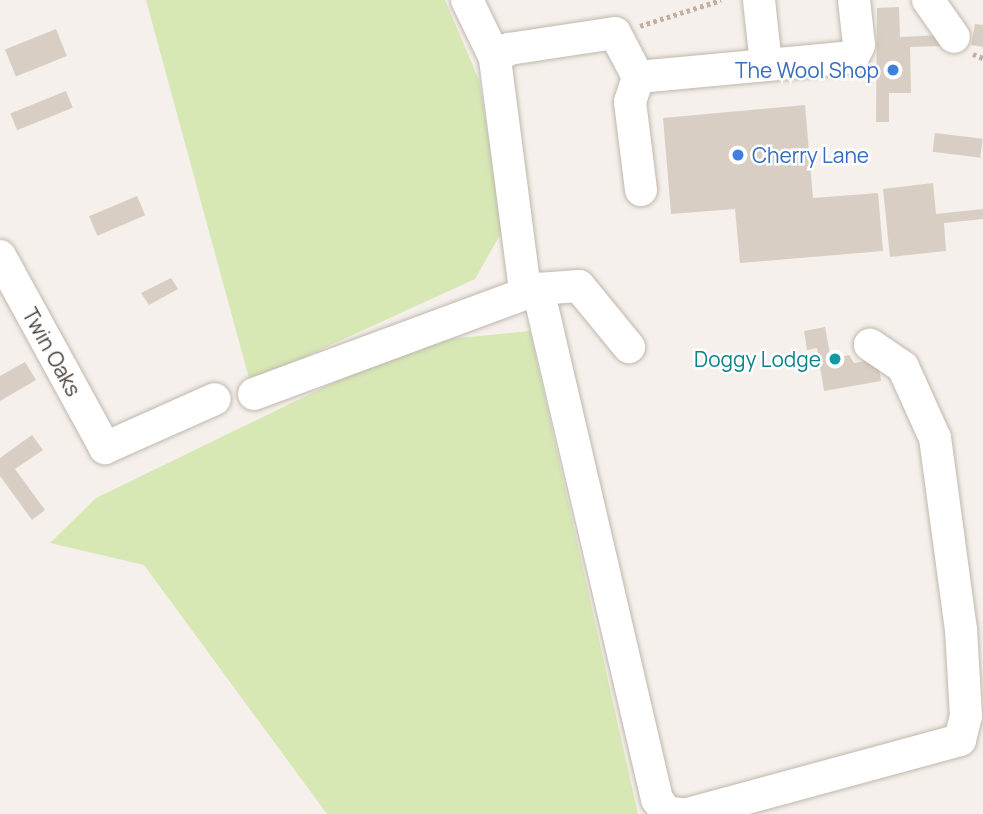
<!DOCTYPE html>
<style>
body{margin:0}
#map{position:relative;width:983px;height:814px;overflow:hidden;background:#f5f0eb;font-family:Manrope,sans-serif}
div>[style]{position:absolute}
.green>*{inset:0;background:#d7e8b5}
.building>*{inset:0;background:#d9cec3;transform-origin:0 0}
.path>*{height:4.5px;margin-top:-2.25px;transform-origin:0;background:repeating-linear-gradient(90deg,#c2b19f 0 3.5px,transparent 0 7px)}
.roads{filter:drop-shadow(0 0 2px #c0b7ad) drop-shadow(0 0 2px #c0b7ad)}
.minor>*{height:32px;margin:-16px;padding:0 16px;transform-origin:16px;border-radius:16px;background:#fff}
.dots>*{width:19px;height:19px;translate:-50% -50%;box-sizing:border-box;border:4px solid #fff;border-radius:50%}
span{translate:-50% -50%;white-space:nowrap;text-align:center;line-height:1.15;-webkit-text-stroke:5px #fff;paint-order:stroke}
.shop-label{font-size:21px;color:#366cbe}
.right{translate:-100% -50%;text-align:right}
.left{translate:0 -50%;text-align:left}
.street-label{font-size:21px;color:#494039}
.culture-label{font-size:21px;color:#0d838f}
</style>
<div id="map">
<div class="green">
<i style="clip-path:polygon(146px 0,445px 0,479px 80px,504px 228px,475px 279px,250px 382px)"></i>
<i style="clip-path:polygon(530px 331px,638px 814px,327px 814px,144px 565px,50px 543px,96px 498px,417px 342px)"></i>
</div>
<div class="building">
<i style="clip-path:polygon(899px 7px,900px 37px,942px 35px,942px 46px,910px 47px,911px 93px,889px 93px,889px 122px,876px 122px,877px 8px)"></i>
<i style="clip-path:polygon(975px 24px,983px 25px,983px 47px,971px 45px)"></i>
<i style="left:56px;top:29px;width:29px;height:55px;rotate:68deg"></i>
<i style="left:66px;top:91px;width:18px;height:60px;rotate:68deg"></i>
<i style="clip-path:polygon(805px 105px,813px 198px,878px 193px,883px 251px,740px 263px,735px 209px,671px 214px,663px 118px)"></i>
<i style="left:935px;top:133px;width:48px;height:19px;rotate:7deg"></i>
<i style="clip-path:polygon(933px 183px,936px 214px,983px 209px,983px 219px,944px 223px,946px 251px,890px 257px,883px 189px)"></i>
<i style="left:137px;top:196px;width:21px;height:52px;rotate:67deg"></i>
<i style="clip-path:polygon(171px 278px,178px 289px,149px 305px,141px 293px)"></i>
<i style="clip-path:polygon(825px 327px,831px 359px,849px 355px,854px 363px,878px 359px,881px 381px,824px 391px,817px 348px,807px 350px,804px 331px)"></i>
<i style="clip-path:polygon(25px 362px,36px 380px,0 401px,0 376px)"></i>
<i style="clip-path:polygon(32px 435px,43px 450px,15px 469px,45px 510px,32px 520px,0 476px,0 458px)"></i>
</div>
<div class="path">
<i style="left:640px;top:26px;width:85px;rotate:-17.8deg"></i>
<i style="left:973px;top:54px;width:11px;rotate:22deg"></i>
</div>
<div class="roads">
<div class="minor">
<i style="left:467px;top:0;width:64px;rotate:64.2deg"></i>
<i style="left:759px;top:0;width:64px;rotate:83.8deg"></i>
<i style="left:928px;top:0;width:45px;rotate:54.9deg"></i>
<i style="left:641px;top:190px;width:89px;rotate:-97.1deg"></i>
<i style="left:630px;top:102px;width:26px;rotate:-72deg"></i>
<i style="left:638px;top:77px;width:216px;rotate:-5.3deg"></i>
<i style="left:853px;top:57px;width:13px;rotate:-63deg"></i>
<i style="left:859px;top:45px;width:45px;rotate:-96.3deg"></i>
<i style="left:0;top:256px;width:219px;rotate:61.3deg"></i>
<i style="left:105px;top:448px;width:120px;rotate:-24deg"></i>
<i style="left:538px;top:289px;width:41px;rotate:-4.2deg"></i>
<i style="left:579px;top:286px;width:79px;rotate:50.7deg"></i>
<i style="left:525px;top:290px;width:234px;rotate:-97.4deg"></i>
<i style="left:495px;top:58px;width:17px;rotate:-33deg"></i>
<i style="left:509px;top:49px;width:107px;rotate:-8.6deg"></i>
<i style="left:615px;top:33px;width:50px;rotate:62.4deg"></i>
<i style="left:254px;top:394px;width:303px;rotate:-20.3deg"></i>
<i style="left:538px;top:289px;width:524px;rotate:76.87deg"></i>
<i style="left:657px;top:799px;width:16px;rotate:55deg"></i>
<i style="left:666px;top:812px;width:15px;rotate:8deg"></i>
<i style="left:688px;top:814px;width:282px;rotate:-15.2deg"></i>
<i style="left:960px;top:740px;width:25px;rotate:-76deg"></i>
<i style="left:966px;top:716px;width:86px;rotate:-93.3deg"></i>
<i style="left:961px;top:630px;width:194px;rotate:-97.7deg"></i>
<i style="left:935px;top:438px;width:78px;rotate:-114.3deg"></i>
<i style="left:903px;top:367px;width:40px;rotate:-146deg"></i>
</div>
</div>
<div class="dots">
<i style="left:893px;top:70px;background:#3f7fe0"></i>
<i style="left:738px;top:155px;background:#3f7fe0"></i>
<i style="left:835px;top:359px;background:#0f9aa8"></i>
</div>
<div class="shop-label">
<span class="right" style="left:879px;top:70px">The Wool Shop</span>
<span class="left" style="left:752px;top:155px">Cherry Lane</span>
</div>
<div class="street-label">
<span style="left:52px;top:352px;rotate:61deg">Twin Oaks</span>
</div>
<div class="culture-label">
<span class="right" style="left:821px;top:359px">Doggy Lodge</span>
</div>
</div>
